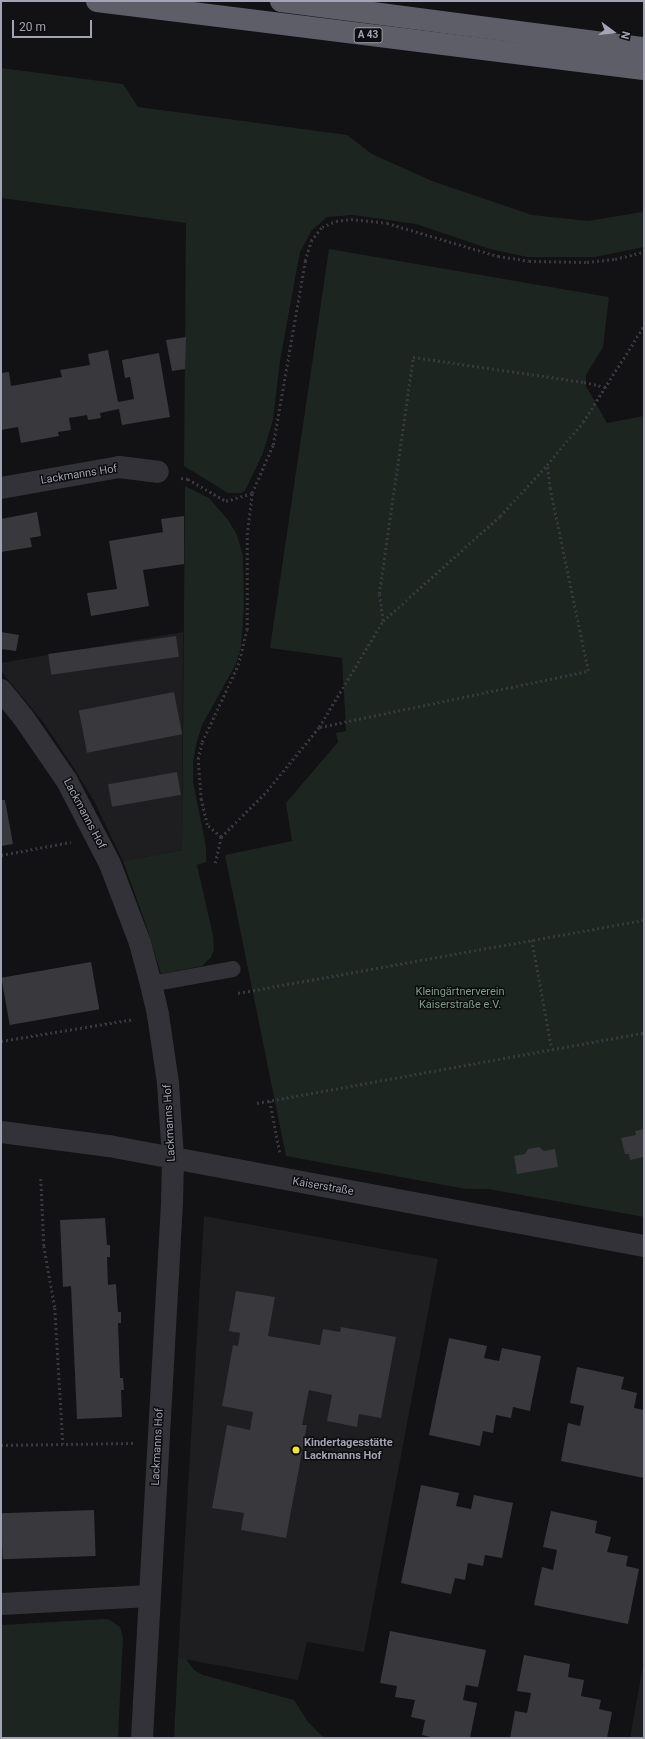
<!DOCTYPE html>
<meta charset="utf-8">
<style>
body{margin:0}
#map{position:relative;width:645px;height:1739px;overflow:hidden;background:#121113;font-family:Roboto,sans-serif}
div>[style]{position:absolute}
.built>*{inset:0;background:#1e1d20}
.green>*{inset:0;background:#1d2520}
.building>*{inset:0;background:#39383d;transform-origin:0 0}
.path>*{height:2.5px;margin-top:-1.25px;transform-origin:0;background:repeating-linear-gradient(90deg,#38383f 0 2px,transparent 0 5px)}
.service>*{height:16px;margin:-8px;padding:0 8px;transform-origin:8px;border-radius:8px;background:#333238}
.minor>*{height:22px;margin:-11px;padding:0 11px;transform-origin:11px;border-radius:11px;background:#333238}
.motorway>*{height:22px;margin:-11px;padding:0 11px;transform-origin:11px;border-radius:11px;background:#5e5e69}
.dots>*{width:11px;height:11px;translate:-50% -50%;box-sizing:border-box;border:2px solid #0d0c0e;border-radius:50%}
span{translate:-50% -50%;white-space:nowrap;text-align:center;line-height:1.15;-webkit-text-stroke:3px #0d0c0e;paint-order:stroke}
.shield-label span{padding:1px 3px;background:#0d0c0e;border:1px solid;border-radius:3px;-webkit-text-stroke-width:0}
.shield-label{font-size:10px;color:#a2a3b3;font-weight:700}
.street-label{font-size:11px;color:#a2a3b3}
.park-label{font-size:11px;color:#799f86}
.poi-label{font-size:11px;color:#a2a3b3;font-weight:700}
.left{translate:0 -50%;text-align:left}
.frame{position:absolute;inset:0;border:2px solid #a2a3b3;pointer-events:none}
.north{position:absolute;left:593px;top:12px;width:40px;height:40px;-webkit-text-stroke:3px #0d0c0e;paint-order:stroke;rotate:105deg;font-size:11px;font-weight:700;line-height:16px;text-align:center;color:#a2a3b3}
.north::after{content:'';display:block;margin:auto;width:14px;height:18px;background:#a2a3b3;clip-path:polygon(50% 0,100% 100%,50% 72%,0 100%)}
.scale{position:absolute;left:12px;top:20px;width:80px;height:18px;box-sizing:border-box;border:2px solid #a2a3b3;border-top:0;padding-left:5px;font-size:12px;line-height:14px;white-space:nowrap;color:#a2a3b3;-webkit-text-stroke:3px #0d0c0e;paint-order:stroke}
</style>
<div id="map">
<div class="built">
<i style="clip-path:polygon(183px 632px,182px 850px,123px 861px,94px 801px,70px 762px,43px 722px,1px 671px,1px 663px)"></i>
<i style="clip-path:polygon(204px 1216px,438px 1259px,364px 1652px,307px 1642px,298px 1680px,178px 1658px)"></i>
<i style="clip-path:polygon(644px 1660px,644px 1738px,630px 1738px)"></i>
</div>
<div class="green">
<i style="clip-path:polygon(1px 68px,123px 84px,138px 107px,347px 135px,372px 154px,432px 181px,532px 215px,588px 221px,642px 212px,644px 209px,644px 247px,595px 257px,527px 257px,490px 249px,416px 224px,353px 215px,327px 217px,312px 230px,300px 252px,280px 361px,273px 420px,263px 453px,245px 491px,241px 493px,228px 493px,184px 466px,186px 223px,1px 198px)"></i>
<i style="clip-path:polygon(329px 249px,609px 297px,603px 347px,586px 375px,586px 386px,607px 423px,644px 416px,644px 1217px,488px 1189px,466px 1189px,286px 1156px,225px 855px,292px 841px,286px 803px,338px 742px,336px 733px,346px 731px,342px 658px,270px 648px)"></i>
<i style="clip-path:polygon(185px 486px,209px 498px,228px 520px,237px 535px,243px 556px,244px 606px,241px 647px,236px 664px,202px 725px,196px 745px,193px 763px,193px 781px,206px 847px,206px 862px,197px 865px,213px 935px,214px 950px,211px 957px,202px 966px,161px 974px,146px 925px,123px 861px,182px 850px)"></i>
<i style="clip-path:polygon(105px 1619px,110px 1620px,120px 1627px,123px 1638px,118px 1738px,1px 1738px,1px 1625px)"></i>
<i style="clip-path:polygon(178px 1658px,186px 1659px,194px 1670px,203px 1675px,294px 1700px,308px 1722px,324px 1738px,174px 1738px)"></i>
</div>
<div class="building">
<i style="clip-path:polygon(186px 337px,185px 369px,172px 371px,166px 340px)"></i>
<i style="clip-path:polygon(108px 350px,118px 402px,134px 399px,130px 377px,125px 378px,122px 360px,159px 353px,170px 417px,122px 425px,119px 409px,100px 413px,101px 418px,88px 420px,87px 415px,69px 418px,71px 430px,58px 432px,59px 436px,21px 443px,18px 427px,1px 430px,1px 373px,9px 372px,11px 386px,62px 377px,60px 370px,90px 365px,88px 354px)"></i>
<i style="clip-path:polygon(37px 512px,41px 536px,30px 538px,32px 547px,1px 552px,1px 519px)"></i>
<i style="clip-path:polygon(184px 516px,184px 564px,143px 570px,149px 606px,91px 616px,87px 593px,117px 589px,109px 541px,163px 532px,161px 519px)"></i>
<i style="clip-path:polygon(1px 632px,19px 635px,16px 651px,1px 649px)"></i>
<i style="left:176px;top:636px;width:21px;height:129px;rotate:82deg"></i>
<i style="left:174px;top:692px;width:43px;height:97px;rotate:79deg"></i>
<i style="left:177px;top:772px;width:23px;height:70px;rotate:80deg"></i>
<i style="clip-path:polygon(1px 800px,5px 800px,13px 844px,1px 846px)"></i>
<i style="left:91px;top:962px;width:48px;height:91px;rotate:80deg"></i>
<i style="clip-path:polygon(644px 1129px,644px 1157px,630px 1160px,629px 1154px,625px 1154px,621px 1138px,636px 1135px,635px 1131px)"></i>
<i style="clip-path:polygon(539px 1147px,544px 1151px,555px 1149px,558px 1167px,517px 1174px,514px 1156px,525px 1154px,528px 1149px)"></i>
<i style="clip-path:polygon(105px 1218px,107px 1245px,110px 1245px,110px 1257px,107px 1257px,108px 1285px,116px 1284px,118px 1312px,121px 1312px,121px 1323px,118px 1323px,120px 1378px,123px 1378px,124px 1390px,121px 1390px,122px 1417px,77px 1419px,71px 1286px,63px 1287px,60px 1220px)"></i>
<i style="clip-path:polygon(236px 1291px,275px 1297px,268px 1336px,320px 1345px,323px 1329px,340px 1332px,341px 1327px,396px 1337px,381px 1418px,359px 1414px,357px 1427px,327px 1421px,332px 1395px,309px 1390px,302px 1425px,307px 1425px,286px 1538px,241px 1530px,244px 1513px,212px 1508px,227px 1425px,250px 1430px,253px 1412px,222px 1406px,233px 1345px,238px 1346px,240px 1333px,229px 1331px)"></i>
<i style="clip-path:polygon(449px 1338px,487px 1346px,484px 1358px,499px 1361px,502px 1348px,541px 1356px,530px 1411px,513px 1407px,511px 1418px,496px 1415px,493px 1433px,483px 1431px,480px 1446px,429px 1435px)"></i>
<i style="clip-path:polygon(577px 1367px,624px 1377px,621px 1389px,637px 1393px,634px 1408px,644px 1410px,644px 1478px,561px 1461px,568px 1423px,580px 1426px,584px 1406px,570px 1403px)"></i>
<i style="clip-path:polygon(421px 1485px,459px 1493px,456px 1506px,471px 1509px,474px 1495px,513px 1503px,502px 1558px,485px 1555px,483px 1566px,468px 1563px,465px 1580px,455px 1578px,451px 1594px,401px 1583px)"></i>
<i style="left:94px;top:1510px;width:46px;height:93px;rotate:88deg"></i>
<i style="clip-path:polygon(551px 1511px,597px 1521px,595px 1533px,611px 1537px,607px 1552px,628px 1556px,626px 1566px,639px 1569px,628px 1624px,534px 1605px,542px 1567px,553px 1570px,557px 1550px,543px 1547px)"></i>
<i style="clip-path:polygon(390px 1631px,486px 1650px,478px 1687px,466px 1685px,463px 1700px,477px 1703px,470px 1738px,435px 1738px,422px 1735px,425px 1720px,411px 1717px,415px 1700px,395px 1697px,397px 1686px,380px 1683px)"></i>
<i style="clip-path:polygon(524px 1655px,570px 1664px,568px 1677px,584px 1680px,581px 1696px,601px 1700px,599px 1709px,612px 1712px,607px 1738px,510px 1738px,515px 1711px,527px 1713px,531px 1693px,517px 1691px)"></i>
</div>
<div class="path">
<i style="left:181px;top:478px;width:7px;rotate:8deg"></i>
<i style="left:188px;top:479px;width:44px;rotate:30.1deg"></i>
<i style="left:226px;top:501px;width:27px;rotate:-17deg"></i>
<i style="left:383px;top:621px;width:27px;rotate:-98deg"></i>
<i style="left:379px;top:594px;width:239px;rotate:-81.8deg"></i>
<i style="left:413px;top:357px;width:173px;rotate:8.3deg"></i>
<i style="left:584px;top:382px;width:23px;rotate:13deg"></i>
<i style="left:320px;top:727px;width:274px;rotate:-11.8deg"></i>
<i style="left:588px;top:671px;width:186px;rotate:-101.8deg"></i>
<i style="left:550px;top:489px;width:24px;rotate:-97deg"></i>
<i style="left:221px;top:837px;width:18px;rotate:-139deg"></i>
<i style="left:207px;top:825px;width:26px;rotate:-103deg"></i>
<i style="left:201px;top:800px;width:41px;rotate:-94.2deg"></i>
<i style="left:198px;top:759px;width:17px;rotate:-77deg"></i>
<i style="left:202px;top:742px;width:85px;rotate:-64.9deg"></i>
<i style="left:238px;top:665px;width:36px;rotate:-76deg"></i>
<i style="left:247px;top:630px;width:95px;rotate:-90deg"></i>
<i style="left:247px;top:535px;width:42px;rotate:-83.2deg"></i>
<i style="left:252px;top:493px;width:52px;rotate:-66.4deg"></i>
<i style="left:273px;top:445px;width:187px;rotate:-80.1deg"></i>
<i style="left:305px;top:261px;width:21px;rotate:-73deg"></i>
<i style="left:311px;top:241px;width:18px;rotate:-52deg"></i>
<i style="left:322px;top:227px;width:15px;rotate:-23deg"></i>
<i style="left:336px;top:221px;width:15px;rotate:-8deg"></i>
<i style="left:351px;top:219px;width:36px;rotate:6deg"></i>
<i style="left:387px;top:223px;width:116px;rotate:16.6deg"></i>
<i style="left:498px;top:256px;width:31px;rotate:9deg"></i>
<i style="left:529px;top:261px;width:58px;rotate:1deg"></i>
<i style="left:587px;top:262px;width:28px;rotate:-6deg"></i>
<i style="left:615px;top:259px;width:30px;rotate:-14deg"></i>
<i style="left:1px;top:855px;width:71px;rotate:-10.5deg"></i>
<i style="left:215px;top:863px;width:27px;rotate:-77deg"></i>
<i style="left:221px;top:837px;width:65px;rotate:-45deg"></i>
<i style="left:267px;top:791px;width:82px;rotate:-50.9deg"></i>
<i style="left:319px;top:727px;width:124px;rotate:-58.9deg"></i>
<i style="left:383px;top:621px;width:157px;rotate:-41.9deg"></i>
<i style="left:500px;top:516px;width:69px;rotate:-47.3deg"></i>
<i style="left:547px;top:465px;width:56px;rotate:-50.1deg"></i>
<i style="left:583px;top:422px;width:114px;rotate:-57.6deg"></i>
<i style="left:532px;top:940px;width:111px;rotate:79.6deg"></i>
<i style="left:238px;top:993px;width:413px;rotate:-10.2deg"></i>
<i style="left:1px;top:1041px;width:135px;rotate:-9.4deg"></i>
<i style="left:270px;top:1101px;width:53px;rotate:79.1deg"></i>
<i style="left:257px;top:1103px;width:393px;rotate:-10.3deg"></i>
<i style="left:41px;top:1179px;width:67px;rotate:87.4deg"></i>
<i style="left:44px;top:1246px;width:63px;rotate:79.9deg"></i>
<i style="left:55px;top:1308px;width:136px;rotate:86.6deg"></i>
<i style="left:1px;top:1445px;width:133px;rotate:-0.9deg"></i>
</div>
<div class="service">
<i style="left:151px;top:984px;width:83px;rotate:-10.4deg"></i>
</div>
<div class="minor">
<i style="left:1px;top:488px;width:120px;rotate:-10.1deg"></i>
<i style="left:119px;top:467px;width:39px;rotate:7deg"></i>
<i style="left:1px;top:690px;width:35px;rotate:51deg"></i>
<i style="left:23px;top:717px;width:78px;rotate:55.5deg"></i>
<i style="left:67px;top:781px;width:93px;rotate:62.6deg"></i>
<i style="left:110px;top:864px;width:85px;rotate:69.2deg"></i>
<i style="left:140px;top:943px;width:42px;rotate:75deg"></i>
<i style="left:151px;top:984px;width:32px;rotate:77deg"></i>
<i style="left:158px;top:1015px;width:69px;rotate:81.6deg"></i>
<i style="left:168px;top:1083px;width:76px;rotate:86.2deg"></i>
<i style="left:173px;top:1159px;width:44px;rotate:91.3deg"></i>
<i style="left:172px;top:1203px;width:536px;rotate:93.21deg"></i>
<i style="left:1px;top:1132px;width:109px;rotate:7.4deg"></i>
<i style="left:109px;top:1146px;width:544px;rotate:10.59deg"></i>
<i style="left:1px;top:1604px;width:149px;rotate:-3.1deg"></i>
</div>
<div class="motorway">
<i style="left:97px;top:1px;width:551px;rotate:7.09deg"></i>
<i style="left:281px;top:1px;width:366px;rotate:7.4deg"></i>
</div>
<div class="dots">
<i style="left:296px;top:1450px;background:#f2e72a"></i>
</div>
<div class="shield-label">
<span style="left:368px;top:35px">A 43</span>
</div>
<div class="street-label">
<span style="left:79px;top:475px;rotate:-9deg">Lackmanns Hof</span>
<span style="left:84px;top:814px;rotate:62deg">Lackmanns Hof</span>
<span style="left:170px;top:1123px;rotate:-93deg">Lackmanns Hof</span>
<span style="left:323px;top:1187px;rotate:10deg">Kaiserstraße</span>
<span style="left:158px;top:1447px;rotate:-87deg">Lackmanns Hof</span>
</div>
<div class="park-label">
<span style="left:460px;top:999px">Kleingärtnerverein<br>Kaiserstraße e.V.</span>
</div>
<div class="poi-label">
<span class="left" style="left:304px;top:1450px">Kindertagesstätte<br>Lackmanns Hof</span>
</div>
<div class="frame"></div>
<div class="north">N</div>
<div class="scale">20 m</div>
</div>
